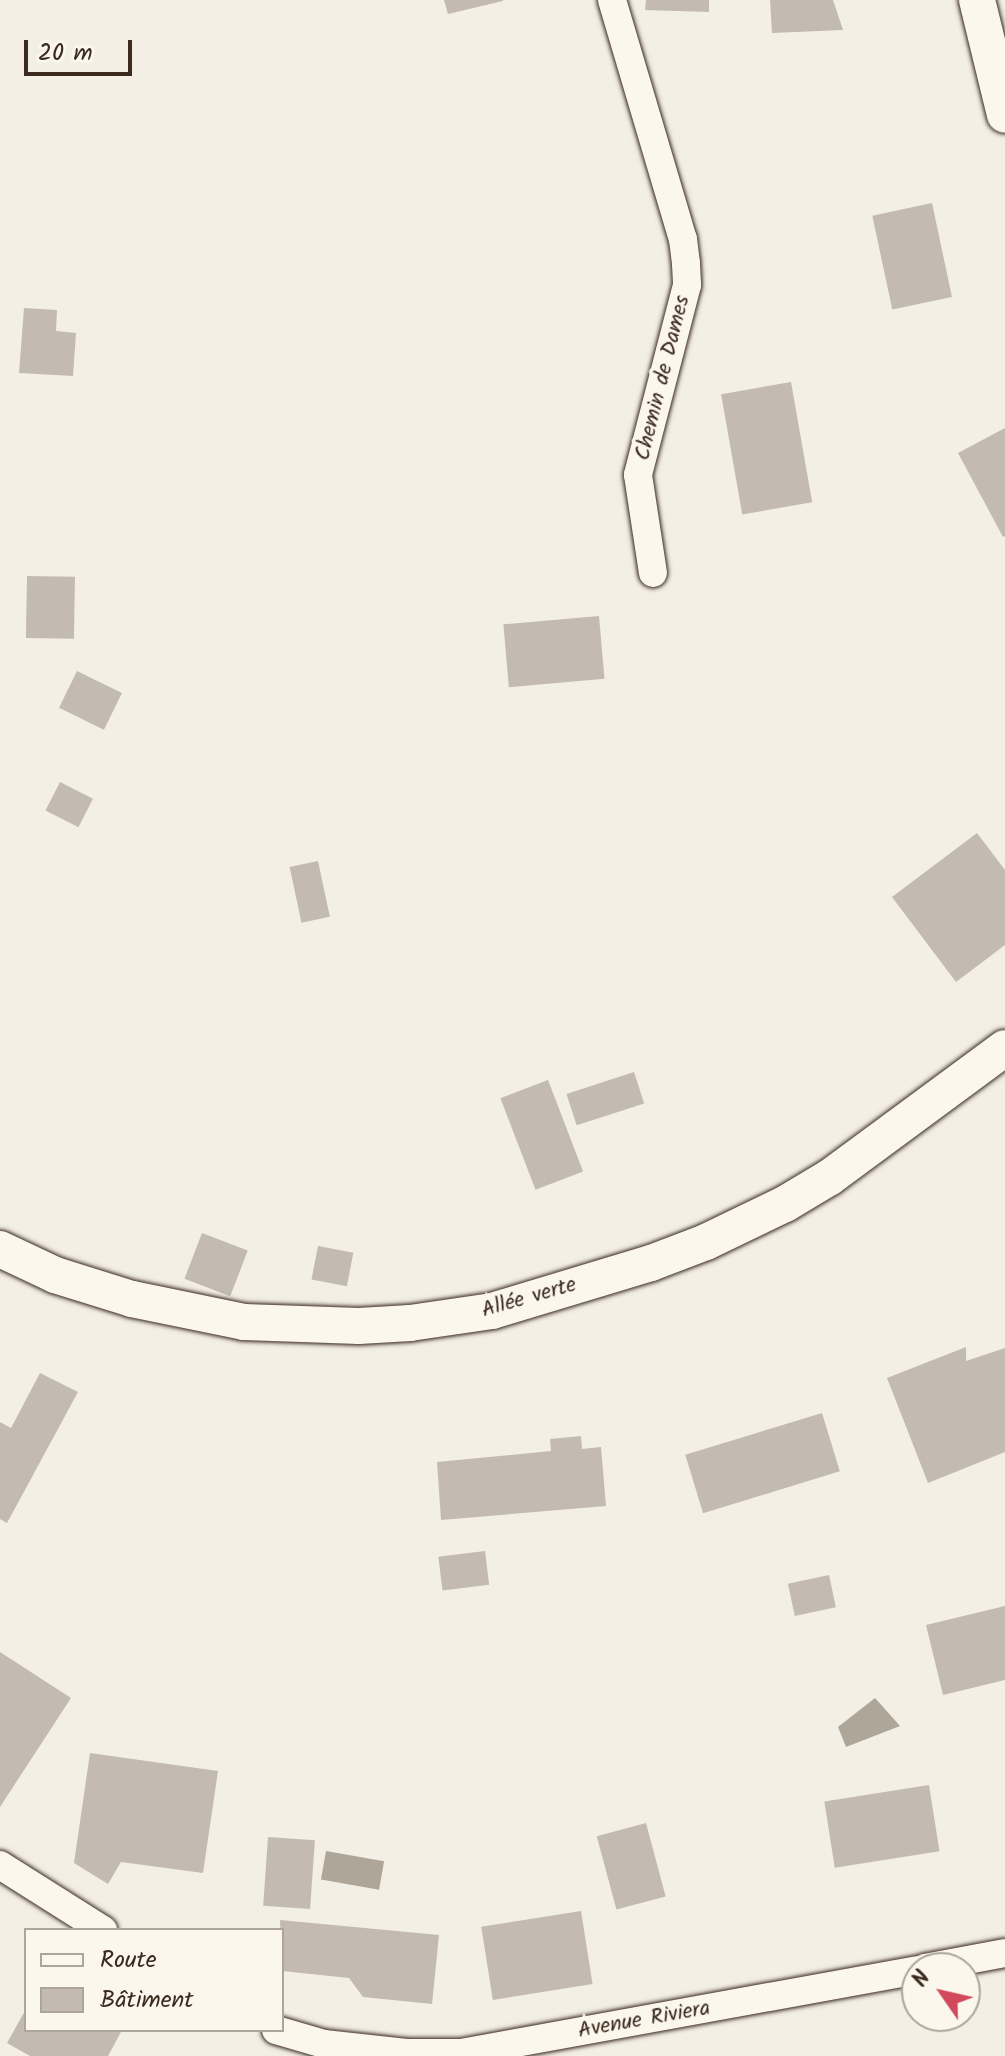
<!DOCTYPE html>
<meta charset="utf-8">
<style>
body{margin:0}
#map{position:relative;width:1005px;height:2056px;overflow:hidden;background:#f3efe4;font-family:Kalam,sans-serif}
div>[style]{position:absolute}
.water>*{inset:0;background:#afa69a;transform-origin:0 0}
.building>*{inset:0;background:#c3bbb0;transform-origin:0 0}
.roads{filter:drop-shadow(0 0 2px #3b2a1e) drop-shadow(0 0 2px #3b2a1e)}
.minor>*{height:28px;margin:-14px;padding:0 14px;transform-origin:14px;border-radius:14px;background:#fbf7ec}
.tertiary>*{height:36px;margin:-18px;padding:0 18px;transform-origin:18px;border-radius:18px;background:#fbf7ec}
span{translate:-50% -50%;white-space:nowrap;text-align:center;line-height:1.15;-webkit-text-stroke:7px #fbf7ec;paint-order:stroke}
.street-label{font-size:22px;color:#3b2a1e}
.legend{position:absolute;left:24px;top:1928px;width:260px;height:104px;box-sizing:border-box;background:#fbf7ec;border:2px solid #aea59a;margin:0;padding:10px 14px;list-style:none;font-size:24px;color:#3b2a1e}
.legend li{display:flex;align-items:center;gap:16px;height:40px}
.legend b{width:40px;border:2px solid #aea59a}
.north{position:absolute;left:901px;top:1952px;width:80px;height:80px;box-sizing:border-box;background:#fbf7ec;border:2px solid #aea59a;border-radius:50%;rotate:304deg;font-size:22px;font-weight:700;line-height:32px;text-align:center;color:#3b2a1e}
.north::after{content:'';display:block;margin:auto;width:28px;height:36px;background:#d1495b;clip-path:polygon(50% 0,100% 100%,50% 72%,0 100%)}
.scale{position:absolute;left:24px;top:40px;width:108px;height:36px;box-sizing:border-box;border:4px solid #3b2a1e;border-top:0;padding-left:10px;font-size:24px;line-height:28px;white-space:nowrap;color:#3b2a1e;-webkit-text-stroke:6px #fbf7ec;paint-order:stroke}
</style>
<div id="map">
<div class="water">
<i style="clip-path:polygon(875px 1698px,900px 1726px,846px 1747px,838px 1727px)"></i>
<i style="left:326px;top:1851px;width:59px;height:29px;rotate:10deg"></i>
</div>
<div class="building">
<i style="clip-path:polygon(444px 0,503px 0,503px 1px,448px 14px)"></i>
<i style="clip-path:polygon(646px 0,709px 0,709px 12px,645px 10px)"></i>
<i style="clip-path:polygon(770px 0,833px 0,843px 30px,772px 33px)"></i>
<i style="left:932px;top:203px;width:96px;height:61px;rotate:78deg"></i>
<i style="clip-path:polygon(24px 308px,57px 310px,56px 331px,76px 333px,73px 376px,19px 373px)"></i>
<i style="left:791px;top:382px;width:122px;height:71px;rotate:80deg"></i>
<i style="clip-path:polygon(1005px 428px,1005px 536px,1003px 537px,958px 453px)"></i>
<i style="left:27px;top:576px;width:48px;height:62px;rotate:1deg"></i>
<i style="left:599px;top:616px;width:63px;height:96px;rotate:85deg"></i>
<i style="left:77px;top:671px;width:50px;height:41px;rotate:26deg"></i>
<i style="left:60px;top:782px;width:37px;height:32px;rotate:27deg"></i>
<i style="clip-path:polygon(977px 833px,1005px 870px,1005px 945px,956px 982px,892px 897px)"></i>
<i style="left:318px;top:861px;width:57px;height:29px;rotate:78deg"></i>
<i style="left:634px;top:1072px;width:33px;height:71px;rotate:72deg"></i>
<i style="left:548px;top:1080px;width:98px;height:51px;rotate:69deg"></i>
<i style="left:202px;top:1233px;width:49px;height:49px;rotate:21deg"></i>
<i style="left:318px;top:1246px;width:36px;height:34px;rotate:11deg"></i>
<i style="clip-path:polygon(966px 1347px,966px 1361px,1005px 1348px,1005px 1452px,928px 1483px,887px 1378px)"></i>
<i style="clip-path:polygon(40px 1373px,78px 1392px,7px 1523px,0 1519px,0 1422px,11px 1428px)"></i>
<i style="left:822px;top:1413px;width:61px;height:143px;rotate:73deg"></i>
<i style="clip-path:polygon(581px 1436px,582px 1449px,601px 1447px,606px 1506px,441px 1520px,437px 1462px,551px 1451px,550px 1439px)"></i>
<i style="left:485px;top:1551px;width:34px;height:47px;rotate:83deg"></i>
<i style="left:829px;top:1575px;width:33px;height:42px;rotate:78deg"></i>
<i style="clip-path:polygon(1005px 1606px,1005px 1680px,943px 1695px,926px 1625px)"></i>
<i style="clip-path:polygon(0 1652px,71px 1698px,0 1807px)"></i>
<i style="clip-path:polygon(90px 1753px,218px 1771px,203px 1873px,121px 1862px,108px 1884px,74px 1863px)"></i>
<i style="left:929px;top:1785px;width:67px;height:106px;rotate:81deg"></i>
<i style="left:646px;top:1823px;width:76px;height:51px;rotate:75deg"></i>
<i style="left:268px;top:1837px;width:47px;height:69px;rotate:4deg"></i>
<i style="left:581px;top:1911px;width:74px;height:101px;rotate:81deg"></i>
<i style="clip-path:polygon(280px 1920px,439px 1935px,432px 2004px,363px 1997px,349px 1978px,282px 1971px)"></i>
<i style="clip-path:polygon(26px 2009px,26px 2030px,122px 2030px,108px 2056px,30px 2056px,7px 2043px)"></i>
</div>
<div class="roads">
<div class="minor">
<i style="left:612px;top:0;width:249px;rotate:73.5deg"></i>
<i style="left:683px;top:239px;width:25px;rotate:83deg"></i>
<i style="left:686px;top:264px;width:21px;rotate:87deg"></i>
<i style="left:687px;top:285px;width:196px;rotate:104.5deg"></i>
<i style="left:638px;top:475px;width:99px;rotate:81.3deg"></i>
<i style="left:0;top:1865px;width:122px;rotate:32.3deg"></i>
<i style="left:925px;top:1968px;width:81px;rotate:-10.6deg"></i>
<i style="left:276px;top:2030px;width:50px;rotate:16.3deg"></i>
<i style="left:324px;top:2044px;width:83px;rotate:6.2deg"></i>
<i style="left:407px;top:2053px;width:54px"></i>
<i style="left:461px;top:2053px;width:463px;rotate:-10.3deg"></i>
</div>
<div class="tertiary">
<i style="left:977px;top:0;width:118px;rotate:76.3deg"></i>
<i style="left:0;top:1249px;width:61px;rotate:25.3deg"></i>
<i style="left:55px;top:1275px;width:81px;rotate:17.3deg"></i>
<i style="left:132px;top:1299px;width:114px;rotate:11.6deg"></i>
<i style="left:244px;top:1322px;width:115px;rotate:2deg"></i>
<i style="left:359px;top:1326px;width:51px;rotate:-3.4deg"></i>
<i style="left:410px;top:1323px;width:83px;rotate:-8.3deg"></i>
<i style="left:492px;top:1311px;width:166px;rotate:-16.8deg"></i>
<i style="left:651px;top:1263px;width:59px;rotate:-20.9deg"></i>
<i style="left:706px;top:1242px;width:88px;rotate:-25.7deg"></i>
<i style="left:785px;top:1204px;width:52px;rotate:-31deg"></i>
<i style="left:830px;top:1177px;width:217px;rotate:-36.4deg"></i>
</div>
</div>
<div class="street-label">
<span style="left:663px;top:378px;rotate:-76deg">Chemin de Dames</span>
<span style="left:529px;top:1298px;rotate:-16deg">Allée verte</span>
<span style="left:644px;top:2020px;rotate:-10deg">Avenue Riviera</span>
</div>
<ul class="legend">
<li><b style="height:10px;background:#fbf7ec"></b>Route</li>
<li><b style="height:22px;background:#c3bbb0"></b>Bâtiment</li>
</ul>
<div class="north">N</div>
<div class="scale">20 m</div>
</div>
